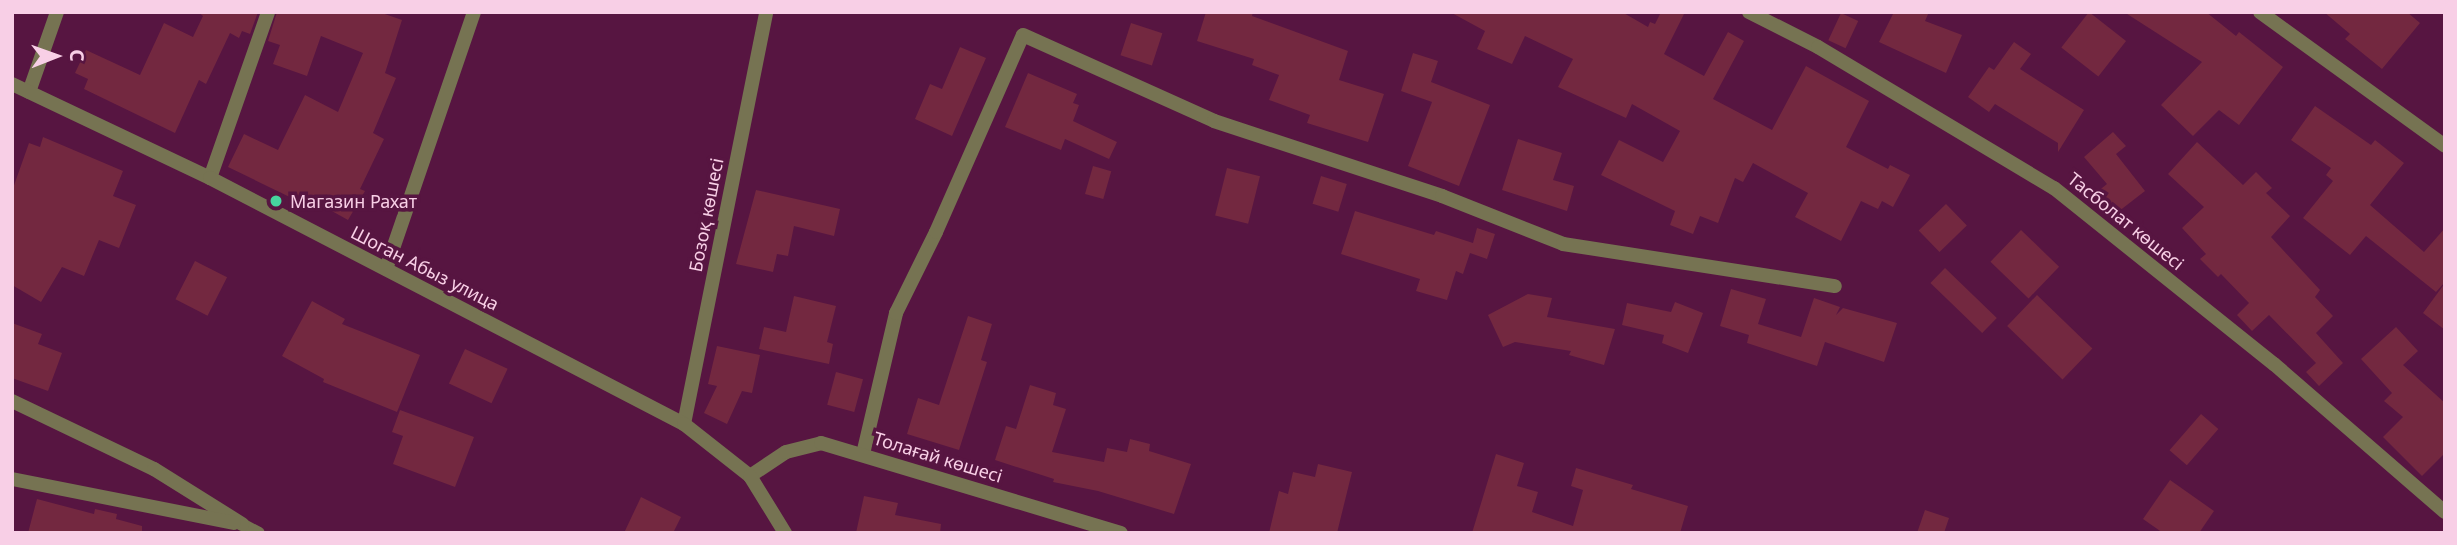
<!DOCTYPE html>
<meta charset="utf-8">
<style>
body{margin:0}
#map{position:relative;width:2457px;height:545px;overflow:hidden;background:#571541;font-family:"Noto Sans",sans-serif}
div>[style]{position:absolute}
.building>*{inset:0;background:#732840;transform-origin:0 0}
.service>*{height:12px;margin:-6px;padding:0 6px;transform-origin:6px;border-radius:6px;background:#767352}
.minor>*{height:14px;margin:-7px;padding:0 7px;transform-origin:7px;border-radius:7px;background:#767352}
.tertiary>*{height:14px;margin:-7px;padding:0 7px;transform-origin:7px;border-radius:7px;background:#767352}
.dots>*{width:19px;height:19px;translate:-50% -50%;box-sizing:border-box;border:4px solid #571541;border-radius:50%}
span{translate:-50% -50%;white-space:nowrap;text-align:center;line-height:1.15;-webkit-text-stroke:7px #571541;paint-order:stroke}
.poi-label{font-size:18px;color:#f8cfe6}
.left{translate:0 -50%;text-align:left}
.street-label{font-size:18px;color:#f8cfe6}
.frame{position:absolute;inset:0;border:14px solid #f8cfe6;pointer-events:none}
.north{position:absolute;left:21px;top:21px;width:70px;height:70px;-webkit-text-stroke:5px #571541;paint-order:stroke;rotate:89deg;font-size:19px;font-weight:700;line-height:28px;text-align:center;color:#f8cfe6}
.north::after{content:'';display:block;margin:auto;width:24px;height:32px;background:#f8cfe6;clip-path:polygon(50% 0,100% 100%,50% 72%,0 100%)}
</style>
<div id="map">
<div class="building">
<i style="clip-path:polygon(198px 12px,258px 12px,250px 34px,242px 31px,239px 38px,230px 33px,206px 84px,199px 80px,175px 133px,84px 89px,88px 79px,75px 73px,86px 50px,140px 75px,164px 23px,193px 37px,203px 16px)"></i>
<i style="clip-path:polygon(277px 12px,379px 12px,402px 20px,385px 73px,396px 78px,373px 133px,384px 139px,360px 189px,365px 191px,348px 220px,303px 195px,300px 202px,228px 167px,244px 134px,278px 150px,305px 95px,338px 112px,363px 53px,321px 36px,307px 76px,273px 64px,280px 45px,268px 41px)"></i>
<i style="clip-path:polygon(1206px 12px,1253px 12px,1252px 16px,1348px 51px,1339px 80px,1384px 94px,1368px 142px,1307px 123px,1310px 115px,1269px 100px,1279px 75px,1252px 65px,1254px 59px,1197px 41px)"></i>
<i style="clip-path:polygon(1450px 12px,1622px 12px,1648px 27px,1650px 22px,1655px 24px,1661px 12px,1685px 12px,1664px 54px,1704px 76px,1728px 32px,1744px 41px,1713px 99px,1772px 130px,1806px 66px,1869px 101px,1846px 147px,1888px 169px,1890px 165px,1910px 175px,1893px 207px,1882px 201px,1878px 209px,1861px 201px,1841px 241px,1795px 217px,1808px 193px,1753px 163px,1743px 182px,1735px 178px,1718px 223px,1700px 216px,1693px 234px,1670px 225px,1675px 211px,1601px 175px,1619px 140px,1663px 162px,1680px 131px,1632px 104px,1626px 118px,1558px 87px,1573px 59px,1525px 36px,1512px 64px,1477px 49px,1485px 31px)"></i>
<i style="clip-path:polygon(1894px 12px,1929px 12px,1925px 21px,1962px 35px,1946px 73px,1879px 42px)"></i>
<i style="left:2089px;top:12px;width:47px;height:45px;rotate:38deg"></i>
<i style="clip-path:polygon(2124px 12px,2206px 12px,2236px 36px,2239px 32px,2283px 67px,2239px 125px,2219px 110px,2193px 136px,2161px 105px,2202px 62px)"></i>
<i style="clip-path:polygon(2324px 12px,2407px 12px,2420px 23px,2382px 69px,2345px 39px,2350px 34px)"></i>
<i style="left:1841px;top:13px;width:19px;height:30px;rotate:25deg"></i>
<i style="left:1131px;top:23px;width:33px;height:34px;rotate:18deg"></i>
<i style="clip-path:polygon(2014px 42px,2031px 54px,2020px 69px,2084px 110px,2058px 152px,2058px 143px,1995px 104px,1989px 112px,1968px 97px,1989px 67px,1994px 70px)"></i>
<i style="clip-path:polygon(960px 47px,986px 58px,952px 136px,915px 119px,930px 84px,942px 89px)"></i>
<i style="clip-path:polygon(1413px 53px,1438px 61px,1431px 82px,1490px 105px,1459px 186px,1408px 166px,1432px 102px,1401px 91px)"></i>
<i style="clip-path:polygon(1028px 73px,1077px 94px,1073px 103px,1079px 105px,1073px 121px,1117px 142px,1109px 159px,1065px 139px,1061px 150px,1005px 127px)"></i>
<i style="clip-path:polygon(2315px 106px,2371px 145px,2375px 140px,2404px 163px,2370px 205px,2424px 252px,2445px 228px,2445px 282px,2436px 292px,2366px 236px,2350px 255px,2303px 218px,2333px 181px,2326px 175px,2331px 168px,2291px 140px)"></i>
<i style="clip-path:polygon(2113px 132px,2126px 146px,2116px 154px,2145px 191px,2114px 215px,2097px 192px,2107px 184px,2084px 157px)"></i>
<i style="clip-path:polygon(43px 137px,123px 171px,113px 196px,136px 205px,119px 248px,99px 240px,84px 276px,62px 267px,41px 302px,12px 285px,12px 191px,29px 143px,40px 147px)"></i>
<i style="clip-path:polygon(1518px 139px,1562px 153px,1553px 180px,1574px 186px,1567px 211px,1502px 190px)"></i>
<i style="clip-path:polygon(2197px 142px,2243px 185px,2256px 172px,2272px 188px,2266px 193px,2290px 216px,2271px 237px,2320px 290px,2315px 297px,2333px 316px,2316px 333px,2343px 363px,2319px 386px,2306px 372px,2316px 363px,2269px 315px,2252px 331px,2237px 315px,2249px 303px,2221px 274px,2218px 277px,2200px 259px,2206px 254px,2182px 228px,2204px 207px,2168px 174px)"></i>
<i style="left:1093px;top:166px;width:19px;height:29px;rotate:16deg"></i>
<i style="left:1227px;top:168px;width:34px;height:49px;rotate:14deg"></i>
<i style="left:1321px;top:176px;width:27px;height:29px;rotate:17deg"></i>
<i style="clip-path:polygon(756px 190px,840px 209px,834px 236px,794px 226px,788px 256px,777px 254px,773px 272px,736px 264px)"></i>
<i style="left:1946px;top:204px;width:30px;height:38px;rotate:46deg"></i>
<i style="clip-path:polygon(1355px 211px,1434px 235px,1436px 231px,1473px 243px,1477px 228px,1495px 234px,1487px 259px,1470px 253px,1463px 274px,1456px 271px,1447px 300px,1416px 291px,1420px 279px,1341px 254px)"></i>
<i style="left:2021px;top:230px;width:53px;height:44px;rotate:44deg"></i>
<i style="left:195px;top:261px;width:36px;height:43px;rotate:27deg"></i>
<i style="left:1945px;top:268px;width:72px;height:21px;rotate:44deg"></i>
<i style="clip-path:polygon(2445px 283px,2445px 330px,2423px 313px)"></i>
<i style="clip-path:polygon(1731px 289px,1766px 299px,1758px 324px,1801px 337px,1814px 298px,1840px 307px,1836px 315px,1843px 308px,1897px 323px,1884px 362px,1825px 342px,1817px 366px,1747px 343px,1749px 335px,1720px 326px)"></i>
<i style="clip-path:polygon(1528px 294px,1552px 298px,1547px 317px,1615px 329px,1604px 365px,1569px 355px,1571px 351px,1515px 342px,1503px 347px,1488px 315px)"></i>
<i style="left:2037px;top:295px;width:77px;height:43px;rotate:44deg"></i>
<i style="clip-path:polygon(794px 296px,836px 306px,827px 342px,833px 344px,829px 364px,759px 349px,764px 327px,786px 332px)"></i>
<i style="clip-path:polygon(312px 301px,345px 319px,342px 324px,420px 355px,397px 412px,323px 382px,324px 379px,282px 356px)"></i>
<i style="clip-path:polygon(1675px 302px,1703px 313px,1688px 353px,1662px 343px,1664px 335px,1622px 325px,1627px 303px,1671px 312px)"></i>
<i style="clip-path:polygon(968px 316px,992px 324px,981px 360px,987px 362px,959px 450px,907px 434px,918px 398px,939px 405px)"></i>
<i style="clip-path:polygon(12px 323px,42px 334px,38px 344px,62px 353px,48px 391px,12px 378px)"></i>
<i style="clip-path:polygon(2396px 327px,2418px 351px,2403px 365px,2445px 403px,2445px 453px,2422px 476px,2383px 437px,2403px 417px,2384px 401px,2392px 393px,2361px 359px)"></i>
<i style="clip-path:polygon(717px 346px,760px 355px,752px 393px,742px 391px,727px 424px,704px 413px,717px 386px,708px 384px)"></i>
<i style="left:465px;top:349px;width:47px;height:38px;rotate:25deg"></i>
<i style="left:836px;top:372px;width:28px;height:34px;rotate:15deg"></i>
<i style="clip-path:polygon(1030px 385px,1056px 393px,1053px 405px,1066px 409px,1052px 452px,1104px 462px,1107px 448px,1127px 452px,1130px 439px,1150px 444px,1149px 451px,1191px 464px,1174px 514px,1098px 491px,1053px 482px,1054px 479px,995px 460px,1006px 426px,1016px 429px)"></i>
<i style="clip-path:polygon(400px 410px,474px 437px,455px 487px,393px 464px,403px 436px,392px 432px)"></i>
<i style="left:2201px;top:414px;width:23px;height:48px;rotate:41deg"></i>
<i style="clip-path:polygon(1496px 454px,1524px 463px,1517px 486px,1538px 492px,1532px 512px,1573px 526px,1583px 490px,1571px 486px,1576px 468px,1633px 485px,1631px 489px,1688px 506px,1680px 533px,1472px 533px)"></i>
<i style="clip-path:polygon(1318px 464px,1352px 472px,1337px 533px,1269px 533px,1279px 491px,1288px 494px,1293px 472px,1315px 477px)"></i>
<i style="clip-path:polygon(2170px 480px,2214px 511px,2199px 533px,2163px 533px,2143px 519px)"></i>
<i style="clip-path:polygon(864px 496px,898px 503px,895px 515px,941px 524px,940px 533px,856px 533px)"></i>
<i style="clip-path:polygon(641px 497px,681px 517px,673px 533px,624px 533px)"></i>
<i style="clip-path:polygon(37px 499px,94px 514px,95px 509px,117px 514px,116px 519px,142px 526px,142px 533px,28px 533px)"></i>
<i style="clip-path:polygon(1925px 510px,1949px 518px,1944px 533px,1917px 533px)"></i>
</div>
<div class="service">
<i style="left:242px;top:524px;width:19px;rotate:28deg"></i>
</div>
<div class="minor">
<i style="left:1749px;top:12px;width:77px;rotate:26.9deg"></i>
<i style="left:1818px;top:47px;width:275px;rotate:30.9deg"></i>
<i style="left:2054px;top:188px;width:282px;rotate:38.7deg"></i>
<i style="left:2274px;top:364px;width:226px;rotate:40.9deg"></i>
<i style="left:2260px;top:12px;width:228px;rotate:35.9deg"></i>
<i style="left:29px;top:92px;width:85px;rotate:-70.7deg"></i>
<i style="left:210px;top:178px;width:176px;rotate:-70.7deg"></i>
<i style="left:386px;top:269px;width:272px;rotate:-71.1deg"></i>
<i style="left:12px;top:401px;width:157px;rotate:25.6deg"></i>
<i style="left:154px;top:469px;width:104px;rotate:32deg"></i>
<i style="left:684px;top:424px;width:420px;rotate:-78.7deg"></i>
<i style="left:863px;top:454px;width:145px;rotate:-76.8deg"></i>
<i style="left:896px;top:313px;width:90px;rotate:-63.7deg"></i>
<i style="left:936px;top:232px;width:215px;rotate:-66.2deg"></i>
<i style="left:1023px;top:35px;width:209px;rotate:24.2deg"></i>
<i style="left:1214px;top:121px;width:240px;rotate:18.2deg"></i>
<i style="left:1442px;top:196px;width:130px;rotate:21.6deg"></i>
<i style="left:1563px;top:244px;width:275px;rotate:8.8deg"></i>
<i style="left:750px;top:476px;width:43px;rotate:-33.7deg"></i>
<i style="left:786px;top:452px;width:36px;rotate:-14deg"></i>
<i style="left:821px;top:443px;width:313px;rotate:16.7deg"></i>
<i style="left:12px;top:479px;width:226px;rotate:11.2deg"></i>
</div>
<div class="tertiary">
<i style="left:12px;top:84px;width:219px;rotate:25.4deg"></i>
<i style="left:210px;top:178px;width:534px;rotate:27.43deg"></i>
<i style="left:684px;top:424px;width:84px;rotate:38.2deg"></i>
<i style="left:750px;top:476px;width:67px;rotate:58.4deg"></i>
</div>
<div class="dots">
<i style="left:276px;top:201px;background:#46d49e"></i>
</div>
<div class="poi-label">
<span class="left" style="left:290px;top:201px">Магазин Рахат</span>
</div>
<div class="street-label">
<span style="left:706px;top:215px;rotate:-79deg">Бозоқ көшесі</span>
<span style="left:2126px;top:221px;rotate:39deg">Тасболат көшесі</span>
<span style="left:425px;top:268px;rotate:27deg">Шоган Абыз улица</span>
<span style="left:938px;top:457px;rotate:17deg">Толағай көшесі</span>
</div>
<div class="frame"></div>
<div class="north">С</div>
</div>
